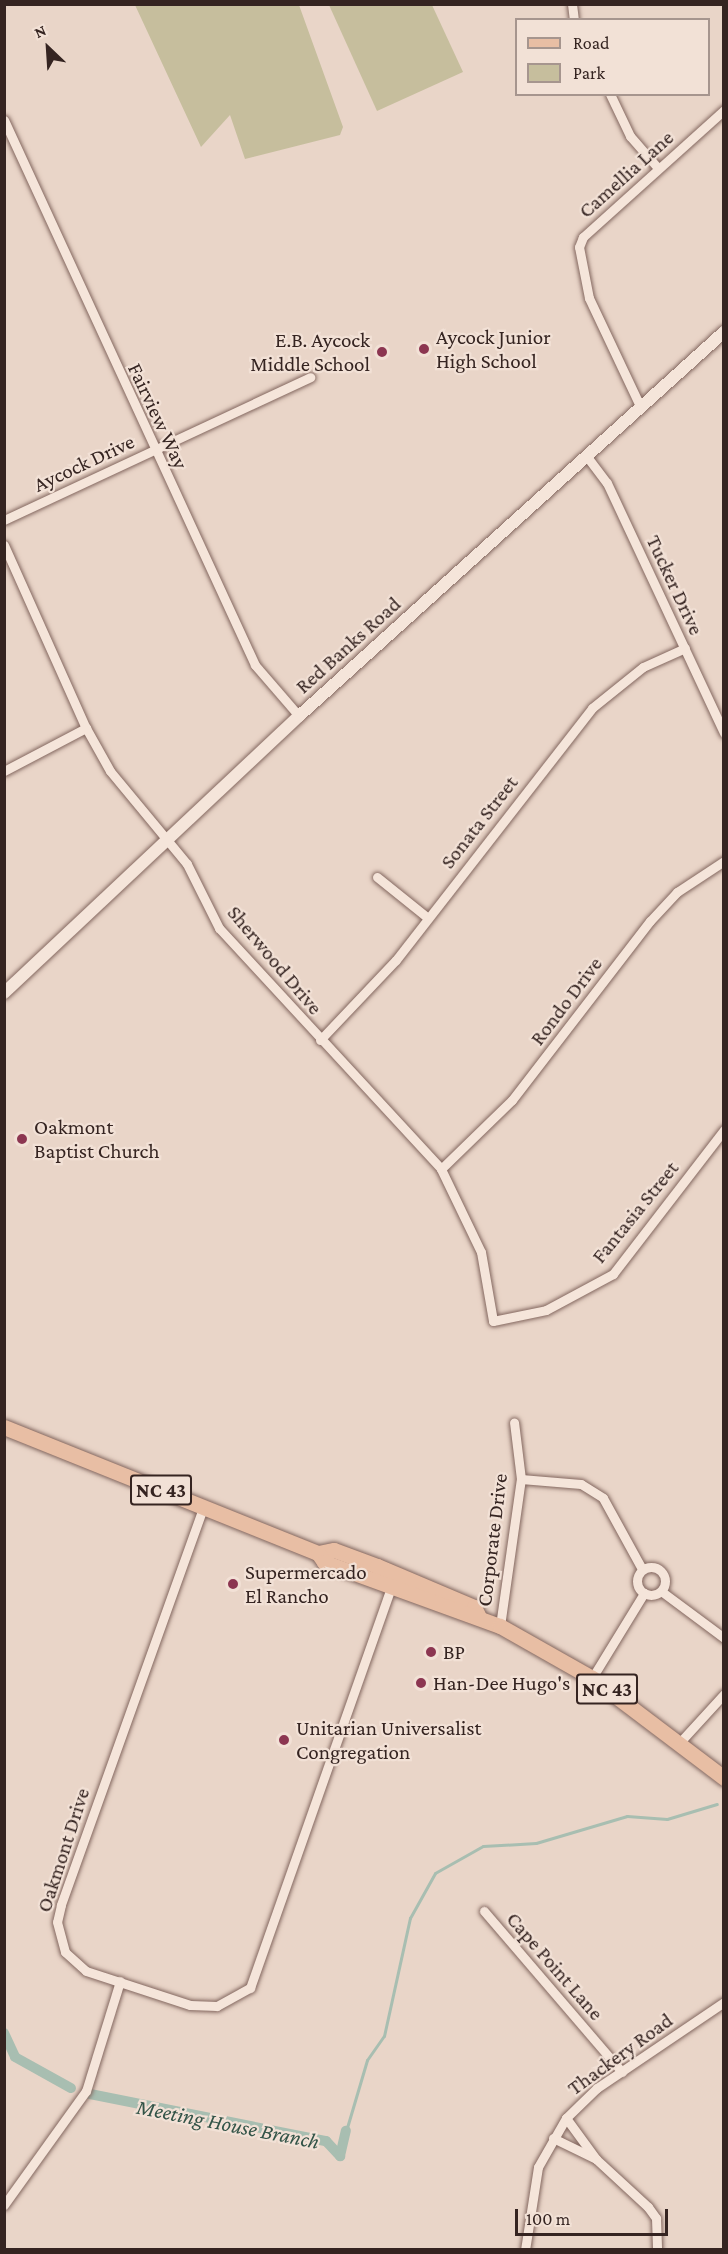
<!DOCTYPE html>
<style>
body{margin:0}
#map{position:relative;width:728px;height:2254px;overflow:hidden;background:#e9d5c8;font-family:"Crimson Pro",serif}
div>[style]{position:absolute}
.green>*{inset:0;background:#c6be9d}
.stream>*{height:3px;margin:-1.5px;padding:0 1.5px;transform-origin:1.5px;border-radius:1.5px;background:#a8beb1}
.canal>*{height:10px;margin:-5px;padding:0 5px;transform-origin:5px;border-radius:5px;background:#a8beb1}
.roads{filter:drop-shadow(0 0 2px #83675f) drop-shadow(0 0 2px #83675f)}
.minor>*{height:9px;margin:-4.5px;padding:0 4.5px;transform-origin:4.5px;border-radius:4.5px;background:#f5e5da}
.minor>.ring{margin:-4.5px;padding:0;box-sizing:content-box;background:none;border:9px solid #f5e5da;border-radius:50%}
.tertiary>*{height:12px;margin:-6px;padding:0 6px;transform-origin:6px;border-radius:6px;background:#f5e5da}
.primary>*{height:15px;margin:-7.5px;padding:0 7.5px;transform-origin:7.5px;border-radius:7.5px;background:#e8bea4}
.dots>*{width:16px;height:16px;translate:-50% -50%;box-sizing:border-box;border:3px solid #f2e1d6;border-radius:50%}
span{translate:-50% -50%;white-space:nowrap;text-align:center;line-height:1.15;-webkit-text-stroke:4.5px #f2e1d6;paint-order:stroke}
.shield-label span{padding:2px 4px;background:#f2e1d6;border:2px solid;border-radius:4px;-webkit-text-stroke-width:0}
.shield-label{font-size:20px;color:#352421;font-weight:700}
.street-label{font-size:21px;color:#352421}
.poi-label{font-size:21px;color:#352421}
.left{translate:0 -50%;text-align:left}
.right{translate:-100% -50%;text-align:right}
.water-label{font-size:22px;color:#325347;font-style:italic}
.frame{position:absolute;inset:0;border:6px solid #352421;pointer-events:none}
.legend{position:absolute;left:515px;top:18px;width:195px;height:78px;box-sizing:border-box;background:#f2e1d6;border:2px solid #a6958e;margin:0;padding:8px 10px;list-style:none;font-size:18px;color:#352421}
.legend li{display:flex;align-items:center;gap:12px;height:30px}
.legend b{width:30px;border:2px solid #a6958e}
.north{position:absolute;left:18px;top:18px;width:60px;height:60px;-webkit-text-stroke:4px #f2e1d6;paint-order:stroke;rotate:335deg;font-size:16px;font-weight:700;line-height:24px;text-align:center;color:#352421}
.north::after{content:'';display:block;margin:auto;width:21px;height:27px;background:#352421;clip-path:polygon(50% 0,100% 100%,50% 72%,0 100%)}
.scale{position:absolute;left:515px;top:2209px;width:153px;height:27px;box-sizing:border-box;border:3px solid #352421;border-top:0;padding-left:8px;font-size:18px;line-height:21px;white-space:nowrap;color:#352421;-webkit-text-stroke:4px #f2e1d6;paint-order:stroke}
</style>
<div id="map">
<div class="green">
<i style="clip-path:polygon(135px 5px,299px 5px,343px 127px,340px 135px,245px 159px,230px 115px,201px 147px)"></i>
<i style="clip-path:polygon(329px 5px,432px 5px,463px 72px,377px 111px)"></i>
</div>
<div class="stream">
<i style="left:346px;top:2131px;width:74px;rotate:-73.5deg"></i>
<i style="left:367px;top:2060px;width:29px;rotate:-55deg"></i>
<i style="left:384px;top:2036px;width:121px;rotate:-77.6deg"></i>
<i style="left:410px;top:1918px;width:51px;rotate:-60.9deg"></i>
<i style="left:435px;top:1873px;width:55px;rotate:-29.4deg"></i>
<i style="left:483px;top:1846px;width:53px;rotate:-3.2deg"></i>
<i style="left:536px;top:1843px;width:95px;rotate:-16.5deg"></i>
<i style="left:627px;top:1816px;width:40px;rotate:4.3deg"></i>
<i style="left:667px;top:1819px;width:52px;rotate:-16.7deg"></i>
</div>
<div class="canal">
<i style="left:4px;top:2033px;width:26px;rotate:65deg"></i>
<i style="left:15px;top:2057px;width:64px;rotate:29deg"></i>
<i style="left:90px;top:2094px;width:241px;rotate:11.3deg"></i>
<i style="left:326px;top:2141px;width:21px;rotate:47deg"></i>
<i style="left:340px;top:2156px;width:26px;rotate:-77deg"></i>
</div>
<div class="roads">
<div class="minor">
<i style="left:572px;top:4px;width:16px;rotate:83deg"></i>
<i style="left:610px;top:94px;width:47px;rotate:64.5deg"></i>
<i style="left:630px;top:136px;width:43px;rotate:48.8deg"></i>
<i style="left:4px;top:120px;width:600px;rotate:65.27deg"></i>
<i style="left:255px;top:665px;width:67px;rotate:49.2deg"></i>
<i style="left:641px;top:408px;width:122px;rotate:-115.3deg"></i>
<i style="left:589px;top:298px;width:52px;rotate:-101.1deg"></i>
<i style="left:579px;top:247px;width:11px;rotate:-68deg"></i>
<i style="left:583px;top:237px;width:190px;rotate:-42deg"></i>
<i style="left:588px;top:458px;width:31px;rotate:53deg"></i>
<i style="left:607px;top:483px;width:276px;rotate:64.9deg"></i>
<i style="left:4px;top:520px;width:338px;rotate:-25deg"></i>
<i style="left:4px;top:545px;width:201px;rotate:65.9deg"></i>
<i style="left:86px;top:728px;width:49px;rotate:60.8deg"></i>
<i style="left:110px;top:771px;width:121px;rotate:50.4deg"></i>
<i style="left:187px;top:864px;width:72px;rotate:63.4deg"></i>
<i style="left:219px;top:928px;width:328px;rotate:47.3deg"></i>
<i style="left:441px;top:1169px;width:92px;rotate:64.3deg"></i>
<i style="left:481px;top:1252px;width:70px;rotate:80.1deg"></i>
<i style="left:493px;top:1321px;width:54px;rotate:-11.7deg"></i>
<i style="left:546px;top:1310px;width:76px;rotate:-28.2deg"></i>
<i style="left:613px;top:1274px;width:182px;rotate:-52.4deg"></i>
<i style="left:4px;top:771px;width:93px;rotate:-27.7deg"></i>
<i style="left:377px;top:877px;width:65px;rotate:38.8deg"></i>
<i style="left:320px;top:1040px;width:110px;rotate:-46.5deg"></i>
<i style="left:396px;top:960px;width:319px;rotate:-52.1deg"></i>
<i style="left:592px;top:708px;width:65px;rotate:-38.8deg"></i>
<i style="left:643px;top:667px;width:46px;rotate:-24.3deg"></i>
<i style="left:441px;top:1169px;width:99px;rotate:-44.2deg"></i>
<i style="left:512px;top:1100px;width:226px;rotate:-52.4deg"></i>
<i style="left:650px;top:921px;width:40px;rotate:-47deg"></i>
<i style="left:677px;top:892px;width:56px;rotate:-33.4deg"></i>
<i style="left:521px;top:1479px;width:60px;rotate:4.8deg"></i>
<i style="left:581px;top:1484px;width:26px;rotate:32deg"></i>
<i style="left:603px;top:1498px;width:81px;rotate:61.2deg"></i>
<i style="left:203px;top:1508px;width:422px;rotate:109.7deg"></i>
<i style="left:61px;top:1905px;width:17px;rotate:103deg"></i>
<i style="left:57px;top:1922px;width:31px;rotate:75deg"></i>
<i style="left:65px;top:1952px;width:28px;rotate:42deg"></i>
<i style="left:86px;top:1971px;width:109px;rotate:18.1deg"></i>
<i style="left:190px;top:2005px;width:27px;rotate:2deg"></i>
<i style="left:217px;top:2006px;width:38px;rotate:-29deg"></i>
<i style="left:250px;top:1988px;width:424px;rotate:-70.6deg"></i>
<i class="ring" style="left:637px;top:1567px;width:19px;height:19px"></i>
<i style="left:661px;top:1591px;width:79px;rotate:36.7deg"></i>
<i style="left:500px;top:1626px;width:148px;rotate:-81.9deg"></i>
<i style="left:521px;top:1479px;width:57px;rotate:-97deg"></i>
<i style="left:592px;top:1678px;width:100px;rotate:-58.5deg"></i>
<i style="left:681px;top:1741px;width:64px;rotate:-47.5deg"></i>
<i style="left:484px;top:1911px;width:212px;rotate:49.4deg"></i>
<i style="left:566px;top:2118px;width:51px;rotate:53.8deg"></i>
<i style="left:596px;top:2159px;width:71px;rotate:42.7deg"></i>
<i style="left:648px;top:2207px;width:14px;rotate:54deg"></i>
<i style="left:656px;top:2218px;width:32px;rotate:88deg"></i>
<i style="left:553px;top:2138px;width:48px;rotate:26deg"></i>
<i style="left:4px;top:2205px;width:140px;rotate:-54.3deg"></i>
<i style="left:86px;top:2091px;width:115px;rotate:-72.8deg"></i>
<i style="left:525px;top:2250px;width:84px;rotate:-81.1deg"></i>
<i style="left:538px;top:2167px;width:56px;rotate:-60.3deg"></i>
<i style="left:566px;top:2118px;width:43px;rotate:-44.1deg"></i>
<i style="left:597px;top:2088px;width:153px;rotate:-34.1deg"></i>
</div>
<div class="tertiary">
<i style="left:4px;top:993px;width:405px;rotate:-43.2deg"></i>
<i style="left:299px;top:716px;width:573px;rotate:-42.1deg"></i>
</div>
<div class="primary">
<i style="left:4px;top:1427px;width:338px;rotate:21.9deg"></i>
<i style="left:318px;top:1553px;width:16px;rotate:-11deg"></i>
<i style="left:334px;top:1550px;width:46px;rotate:20.4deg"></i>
<i style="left:377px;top:1566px;width:105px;rotate:22.9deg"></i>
<i style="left:474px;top:1607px;width:11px;rotate:63deg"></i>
<i style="left:318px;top:1553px;width:11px;rotate:56deg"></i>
<i style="left:324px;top:1562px;width:187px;rotate:20deg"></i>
<i style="left:500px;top:1626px;width:106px;rotate:29.5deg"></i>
<i style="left:592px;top:1678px;width:166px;rotate:37.1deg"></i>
</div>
</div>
<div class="dots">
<i style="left:424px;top:349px;background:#8c3651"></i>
<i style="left:382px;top:352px;background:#8c3651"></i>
<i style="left:22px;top:1139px;background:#8c3651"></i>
<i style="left:233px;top:1584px;background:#8c3651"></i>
<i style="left:431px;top:1652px;background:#8c3651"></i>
<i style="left:421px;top:1683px;background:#8c3651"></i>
<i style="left:284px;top:1740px;background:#8c3651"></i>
</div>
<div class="shield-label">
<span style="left:161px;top:1490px">NC 43</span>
<span style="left:607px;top:1689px">NC 43</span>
</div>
<div class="street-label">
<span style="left:626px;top:174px;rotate:-42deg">Camellia Lane</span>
<span style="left:158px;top:416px;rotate:65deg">Fairview Way</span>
<span style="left:84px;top:463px;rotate:-25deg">Aycock Drive</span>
<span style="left:675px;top:585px;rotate:65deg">Tucker Drive</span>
<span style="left:348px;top:645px;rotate:-42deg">Red Banks Road</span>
<span style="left:479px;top:822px;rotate:-52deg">Sonata Street</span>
<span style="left:275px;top:960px;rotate:50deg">Sherwood Drive</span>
<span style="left:566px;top:1001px;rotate:-53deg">Rondo Drive</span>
<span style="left:635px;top:1212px;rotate:-51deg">Fantasia Street</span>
<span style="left:492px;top:1540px;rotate:-83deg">Corporate Drive</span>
<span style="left:63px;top:1850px;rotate:-72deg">Oakmont Drive</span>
<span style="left:555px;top:1966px;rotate:49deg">Cape Point Lane</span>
<span style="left:620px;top:2054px;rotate:-36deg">Thackery Road</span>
</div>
<div class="poi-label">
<span class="left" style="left:436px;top:349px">Aycock Junior<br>High School</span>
<span class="right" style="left:370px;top:352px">E.B. Aycock<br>Middle School</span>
<span class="left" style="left:34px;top:1139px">Oakmont<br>Baptist Church</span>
<span class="left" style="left:245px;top:1584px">Supermercado<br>El Rancho</span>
<span class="left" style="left:443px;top:1652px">BP</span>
<span class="left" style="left:433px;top:1683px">Han-Dee Hugo's</span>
<span class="left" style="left:296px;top:1740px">Unitarian Universalist<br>Congregation</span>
</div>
<div class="water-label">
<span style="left:228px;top:2124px;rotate:11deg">Meeting House Branch</span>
</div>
<div class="frame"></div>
<ul class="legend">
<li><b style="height:8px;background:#e8bea4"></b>Road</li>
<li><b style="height:16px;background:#c6be9d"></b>Park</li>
</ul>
<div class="north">N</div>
<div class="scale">100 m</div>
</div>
